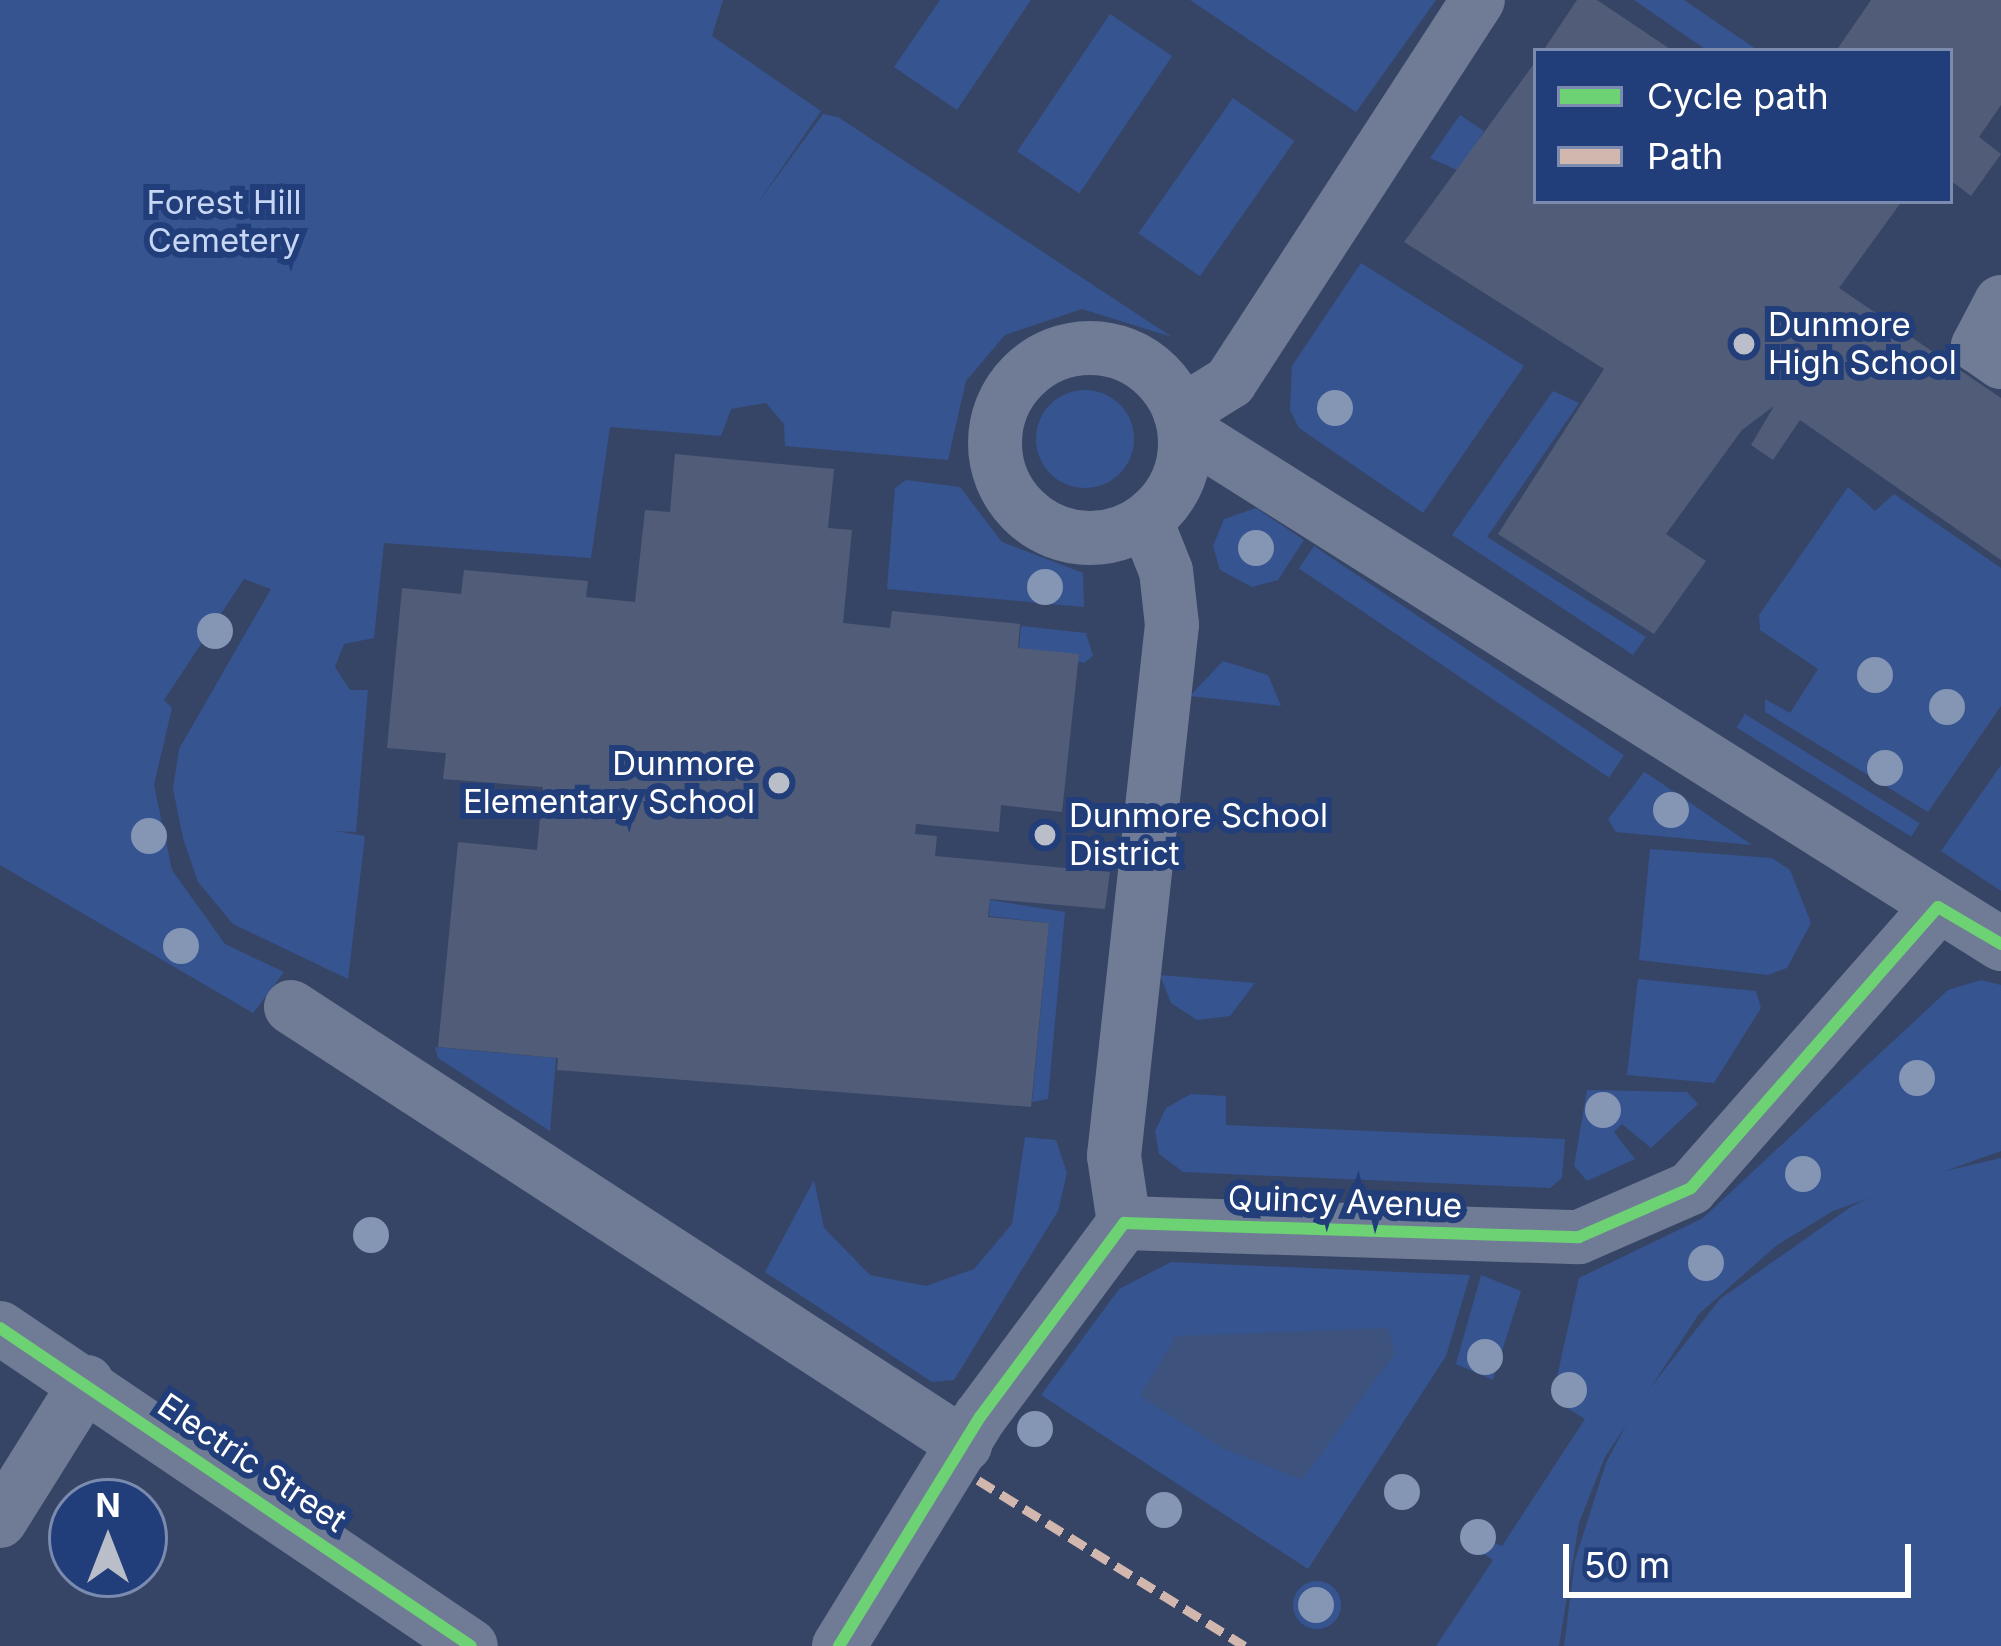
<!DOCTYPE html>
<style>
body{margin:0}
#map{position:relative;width:2001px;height:1646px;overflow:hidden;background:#364566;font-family:Inter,sans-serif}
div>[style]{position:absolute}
.green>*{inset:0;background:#355490;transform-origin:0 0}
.round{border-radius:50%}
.water>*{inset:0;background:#3d537d}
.building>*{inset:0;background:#515d78}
.minor>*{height:54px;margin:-27px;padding:0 27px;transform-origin:27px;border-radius:27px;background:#707c95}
.minor>.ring{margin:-27px;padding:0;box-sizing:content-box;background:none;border:54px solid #707c95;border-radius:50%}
.quiet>*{height:9px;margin-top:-4.5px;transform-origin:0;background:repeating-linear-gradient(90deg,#d1b7ad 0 18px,transparent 0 27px)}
.cycleway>*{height:12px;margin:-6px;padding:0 6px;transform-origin:6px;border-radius:6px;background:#6cd273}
.trees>*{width:36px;height:36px;margin:-18px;border-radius:50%;background:#8595b4}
.dots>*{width:33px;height:33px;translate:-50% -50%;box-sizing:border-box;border:6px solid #223e7a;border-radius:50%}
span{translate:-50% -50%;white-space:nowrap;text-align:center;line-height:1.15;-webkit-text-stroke:12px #223e7a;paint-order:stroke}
.park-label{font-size:33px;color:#c6d6f4}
.poi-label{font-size:33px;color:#fff}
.left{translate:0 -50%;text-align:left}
.right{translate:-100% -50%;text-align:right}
.street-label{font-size:33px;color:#fff}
.legend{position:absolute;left:1533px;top:48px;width:420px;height:156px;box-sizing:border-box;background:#223e7a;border:3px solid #7a8baf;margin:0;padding:15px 21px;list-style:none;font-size:36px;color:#fff}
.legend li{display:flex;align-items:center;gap:24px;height:60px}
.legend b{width:60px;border:3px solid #7a8baf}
.north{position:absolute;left:48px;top:1478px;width:120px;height:120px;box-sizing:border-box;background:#223e7a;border:3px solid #7a8baf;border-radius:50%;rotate:0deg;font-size:33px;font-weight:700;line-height:48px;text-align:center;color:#fff}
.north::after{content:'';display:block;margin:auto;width:42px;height:54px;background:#b9bec9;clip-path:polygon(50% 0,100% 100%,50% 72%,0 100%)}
.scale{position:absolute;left:1563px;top:1544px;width:348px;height:54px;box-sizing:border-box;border:6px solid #fff;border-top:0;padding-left:15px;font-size:36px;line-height:42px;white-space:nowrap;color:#fff;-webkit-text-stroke:9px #223e7a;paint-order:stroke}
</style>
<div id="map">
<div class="green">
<i style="clip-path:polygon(0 0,723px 0,712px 36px,821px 111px,757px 204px,823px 114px,838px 117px,1172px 337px,1082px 309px,1005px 335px,966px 381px,948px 460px,785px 446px,784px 424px,766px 403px,731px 409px,721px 436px,610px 427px,591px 558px,384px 543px,374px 638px,344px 644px,335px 667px,350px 690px,368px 690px,356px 832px,335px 831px,365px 836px,348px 979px,233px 924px,198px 882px,183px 838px,173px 789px,179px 749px,271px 589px,244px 579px,164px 700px,172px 708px,154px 785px,172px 870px,225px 944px,284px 972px,253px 1013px,0 865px)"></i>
<i style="clip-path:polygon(940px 0,1031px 0,957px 110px,894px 67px)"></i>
<i style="clip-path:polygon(1190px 0,1436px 0,1356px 112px)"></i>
<i style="clip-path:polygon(1634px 0,1684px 0,1759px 51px,1708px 51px)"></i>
<i style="left:1110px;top:14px;width:75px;height:166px;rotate:34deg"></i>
<i style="left:1233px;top:98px;width:75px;height:165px;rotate:35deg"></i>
<i style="clip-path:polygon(1460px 115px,1484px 131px,1459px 171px,1430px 158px)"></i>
<i style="clip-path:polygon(1361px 263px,1524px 366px,1423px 513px,1299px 428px,1290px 410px,1292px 366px)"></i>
<i class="round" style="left:1036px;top:390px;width:98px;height:98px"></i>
<i style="clip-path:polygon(1553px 391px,1579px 403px,1487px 537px,1646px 637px,1633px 655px,1452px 535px)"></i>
<i style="clip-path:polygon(906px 480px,960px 487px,1002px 542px,1083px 573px,1084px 607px,887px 589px,895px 488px)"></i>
<i style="clip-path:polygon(1848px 487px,1875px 511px,1894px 494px,2001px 568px,2001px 706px,1928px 812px,1765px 712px,1765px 699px,1790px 713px,1818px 669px,1760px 630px,1759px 615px)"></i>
<i style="clip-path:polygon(1256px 508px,1304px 540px,1278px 580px,1252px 587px,1220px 570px,1213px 546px,1224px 519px)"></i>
<i style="left:1314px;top:546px;width:374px;height:27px;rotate:34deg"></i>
<i style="clip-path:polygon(1021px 626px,1086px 633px,1093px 656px,1084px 663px,1019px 648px)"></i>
<i style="clip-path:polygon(1223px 661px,1268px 675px,1281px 706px,1190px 696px)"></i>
<i style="left:1745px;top:714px;width:206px;height:16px;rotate:32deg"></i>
<i style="clip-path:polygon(2001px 765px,2001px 891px,1941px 851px)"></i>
<i style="clip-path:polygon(1644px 772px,1648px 774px,1752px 845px,1616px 832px,1608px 819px)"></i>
<i style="clip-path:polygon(1650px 849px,1772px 858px,1790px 870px,1811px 923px,1787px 968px,1768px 975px,1639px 960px)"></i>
<i style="clip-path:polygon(990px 900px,1065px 912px,1048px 1099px,1032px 1102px,1049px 923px,989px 916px)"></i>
<i style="clip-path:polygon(1160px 975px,1255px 983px,1230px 1016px,1197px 1020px,1171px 1003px)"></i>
<i style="clip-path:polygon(1638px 979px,1756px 991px,1761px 1008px,1714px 1083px,1627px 1075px)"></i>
<i style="clip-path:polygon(1981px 980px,2001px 985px,2001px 1151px,1833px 1211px,1777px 1245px,1699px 1314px,1605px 1457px,1579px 1523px,1559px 1646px,1436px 1646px,1493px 1560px,1463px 1540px,1462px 1530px,1502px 1546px,1585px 1419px,1552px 1399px,1579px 1278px,1703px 1218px,1948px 990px)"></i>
<i style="clip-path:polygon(435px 1047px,556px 1058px,550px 1131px,438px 1058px)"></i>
<i style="clip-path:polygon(1587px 1090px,1687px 1092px,1698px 1104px,1651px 1148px,1622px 1124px,1614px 1132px,1635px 1159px,1587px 1181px,1574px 1166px)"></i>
<i style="clip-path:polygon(1191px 1094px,1226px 1096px,1226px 1125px,1565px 1139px,1562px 1178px,1550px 1188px,1183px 1172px,1159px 1154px,1155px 1131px,1166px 1108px)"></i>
<i style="clip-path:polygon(1025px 1137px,1056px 1140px,1067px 1173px,1058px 1211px,954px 1380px,932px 1382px,765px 1272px,814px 1180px,824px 1228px,870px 1275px,926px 1286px,974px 1269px,1012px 1224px)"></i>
<i style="clip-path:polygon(2001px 1158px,2001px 1646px,1564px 1646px,1575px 1560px,1606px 1463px,1636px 1406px,1720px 1299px,1852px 1206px,1907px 1180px)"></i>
<i style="clip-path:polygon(1171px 1262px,1470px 1275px,1446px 1356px,1308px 1569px,1041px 1395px,1119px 1289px)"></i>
<i style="clip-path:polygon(1481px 1275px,1521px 1291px,1493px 1380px,1456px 1364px)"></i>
<i class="round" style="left:1293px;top:1581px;width:48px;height:48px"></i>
</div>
<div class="water">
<i style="clip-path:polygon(1388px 1328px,1395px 1353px,1302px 1480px,1222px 1448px,1140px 1396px,1176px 1336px)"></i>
</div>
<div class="building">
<i style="clip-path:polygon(1577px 0,1597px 0,1673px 51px,1543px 51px)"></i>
<i style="clip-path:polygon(1871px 0,2001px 0,2001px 105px,1979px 137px,2001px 154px,1971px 196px,1950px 180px,1950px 51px,1836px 51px)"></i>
<i style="clip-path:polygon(1536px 61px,1536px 201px,1902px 201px,1839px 288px,2001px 398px,2001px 560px,1800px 420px,1773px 460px,1751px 445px,1774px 406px,1742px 430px,1666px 534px,1706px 561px,1654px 634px,1498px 534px,1604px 369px,1404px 242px)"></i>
<i style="clip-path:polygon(675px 454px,834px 469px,828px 528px,852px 530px,843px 623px,890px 628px,892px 611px,1020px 624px,1018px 648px,1079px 654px,1062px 812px,1001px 805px,999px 832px,916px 824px,915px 834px,937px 836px,935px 856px,1110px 872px,1105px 909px,990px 899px,988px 917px,1049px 923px,1031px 1107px,557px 1070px,558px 1058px,438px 1047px,458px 842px,537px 850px,543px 787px,443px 779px,446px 753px,387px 748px,402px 588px,461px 594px,464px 570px,588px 581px,586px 597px,635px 602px,645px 510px,670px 512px)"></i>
</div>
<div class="minor">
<i style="left:2001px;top:302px;width:50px;rotate:117.6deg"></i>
<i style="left:1978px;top:346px;width:28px;rotate:35deg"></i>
<i class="ring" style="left:995px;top:348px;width:136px;height:136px"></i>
<i style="left:1180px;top:413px;width:59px;rotate:-31.8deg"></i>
<i style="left:1230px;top:382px;width:455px;rotate:-57deg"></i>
<i style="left:1186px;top:431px;width:963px;rotate:32.19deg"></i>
<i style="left:291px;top:1007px;width:804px;rotate:33.02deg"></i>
<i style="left:1124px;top:1223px;width:68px;rotate:-98.5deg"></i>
<i style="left:1114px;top:1156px;width:534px;rotate:-83.77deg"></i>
<i style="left:1172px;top:625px;width:54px;rotate:-96.3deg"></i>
<i style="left:1166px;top:571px;width:54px;rotate:-111.8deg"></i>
<i style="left:0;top:1328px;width:568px;rotate:34.03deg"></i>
<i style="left:0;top:1521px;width:164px;rotate:-58deg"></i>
<i style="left:839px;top:1646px;width:269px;rotate:-58.4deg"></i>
<i style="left:980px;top:1417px;width:242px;rotate:-53.4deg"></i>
<i style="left:1124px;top:1223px;width:455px;rotate:1.8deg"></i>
<i style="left:1579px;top:1237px;width:122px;rotate:-23.6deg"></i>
<i style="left:1691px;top:1188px;width:374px;rotate:-48.7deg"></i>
</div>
<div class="quiet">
<i style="left:978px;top:1480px;width:314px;rotate:31.9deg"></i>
</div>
<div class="cycleway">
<i style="left:0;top:1328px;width:568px;rotate:34.03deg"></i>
<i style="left:839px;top:1646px;width:269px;rotate:-58.4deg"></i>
<i style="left:980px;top:1417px;width:242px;rotate:-53.4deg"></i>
<i style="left:1124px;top:1223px;width:455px;rotate:1.8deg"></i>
<i style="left:1579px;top:1237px;width:122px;rotate:-23.6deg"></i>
<i style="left:1691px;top:1188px;width:374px;rotate:-48.7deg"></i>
<i style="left:1938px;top:907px;width:73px;rotate:30.4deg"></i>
</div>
<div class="trees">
<i style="left:1335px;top:408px"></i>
<i style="left:1256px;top:548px"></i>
<i style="left:1045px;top:587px"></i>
<i style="left:215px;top:631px"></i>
<i style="left:1875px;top:675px"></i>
<i style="left:1947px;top:707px"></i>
<i style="left:1885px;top:768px"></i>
<i style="left:1671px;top:810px"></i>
<i style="left:149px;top:836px"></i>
<i style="left:181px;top:946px"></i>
<i style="left:1917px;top:1078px"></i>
<i style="left:1603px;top:1110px"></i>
<i style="left:1803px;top:1174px"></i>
<i style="left:371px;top:1235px"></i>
<i style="left:1706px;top:1263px"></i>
<i style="left:1485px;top:1357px"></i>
<i style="left:1569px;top:1390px"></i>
<i style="left:1035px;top:1429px"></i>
<i style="left:1402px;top:1492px"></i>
<i style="left:1164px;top:1510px"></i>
<i style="left:1478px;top:1537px"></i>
<i style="left:1316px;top:1605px"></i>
</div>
<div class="dots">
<i style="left:1744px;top:344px;background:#b9bec9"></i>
<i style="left:779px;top:783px;background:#b9bec9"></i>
<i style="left:1045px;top:835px;background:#b9bec9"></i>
</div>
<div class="park-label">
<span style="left:224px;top:222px">Forest Hill<br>Cemetery</span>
</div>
<div class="poi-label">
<span class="left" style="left:1768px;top:344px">Dunmore<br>High School</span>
<span class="right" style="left:755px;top:783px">Dunmore<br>Elementary School</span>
<span class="left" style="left:1069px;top:835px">Dunmore School<br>District</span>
</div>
<div class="street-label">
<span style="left:1345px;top:1202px;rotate:2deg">Quincy Avenue</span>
<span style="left:252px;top:1463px;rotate:34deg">Electric Street</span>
</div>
<ul class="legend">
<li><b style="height:15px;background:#6cd273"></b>Cycle path</li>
<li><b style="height:15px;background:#d1b7ad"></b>Path</li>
</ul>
<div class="north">N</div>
<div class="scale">50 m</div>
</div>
